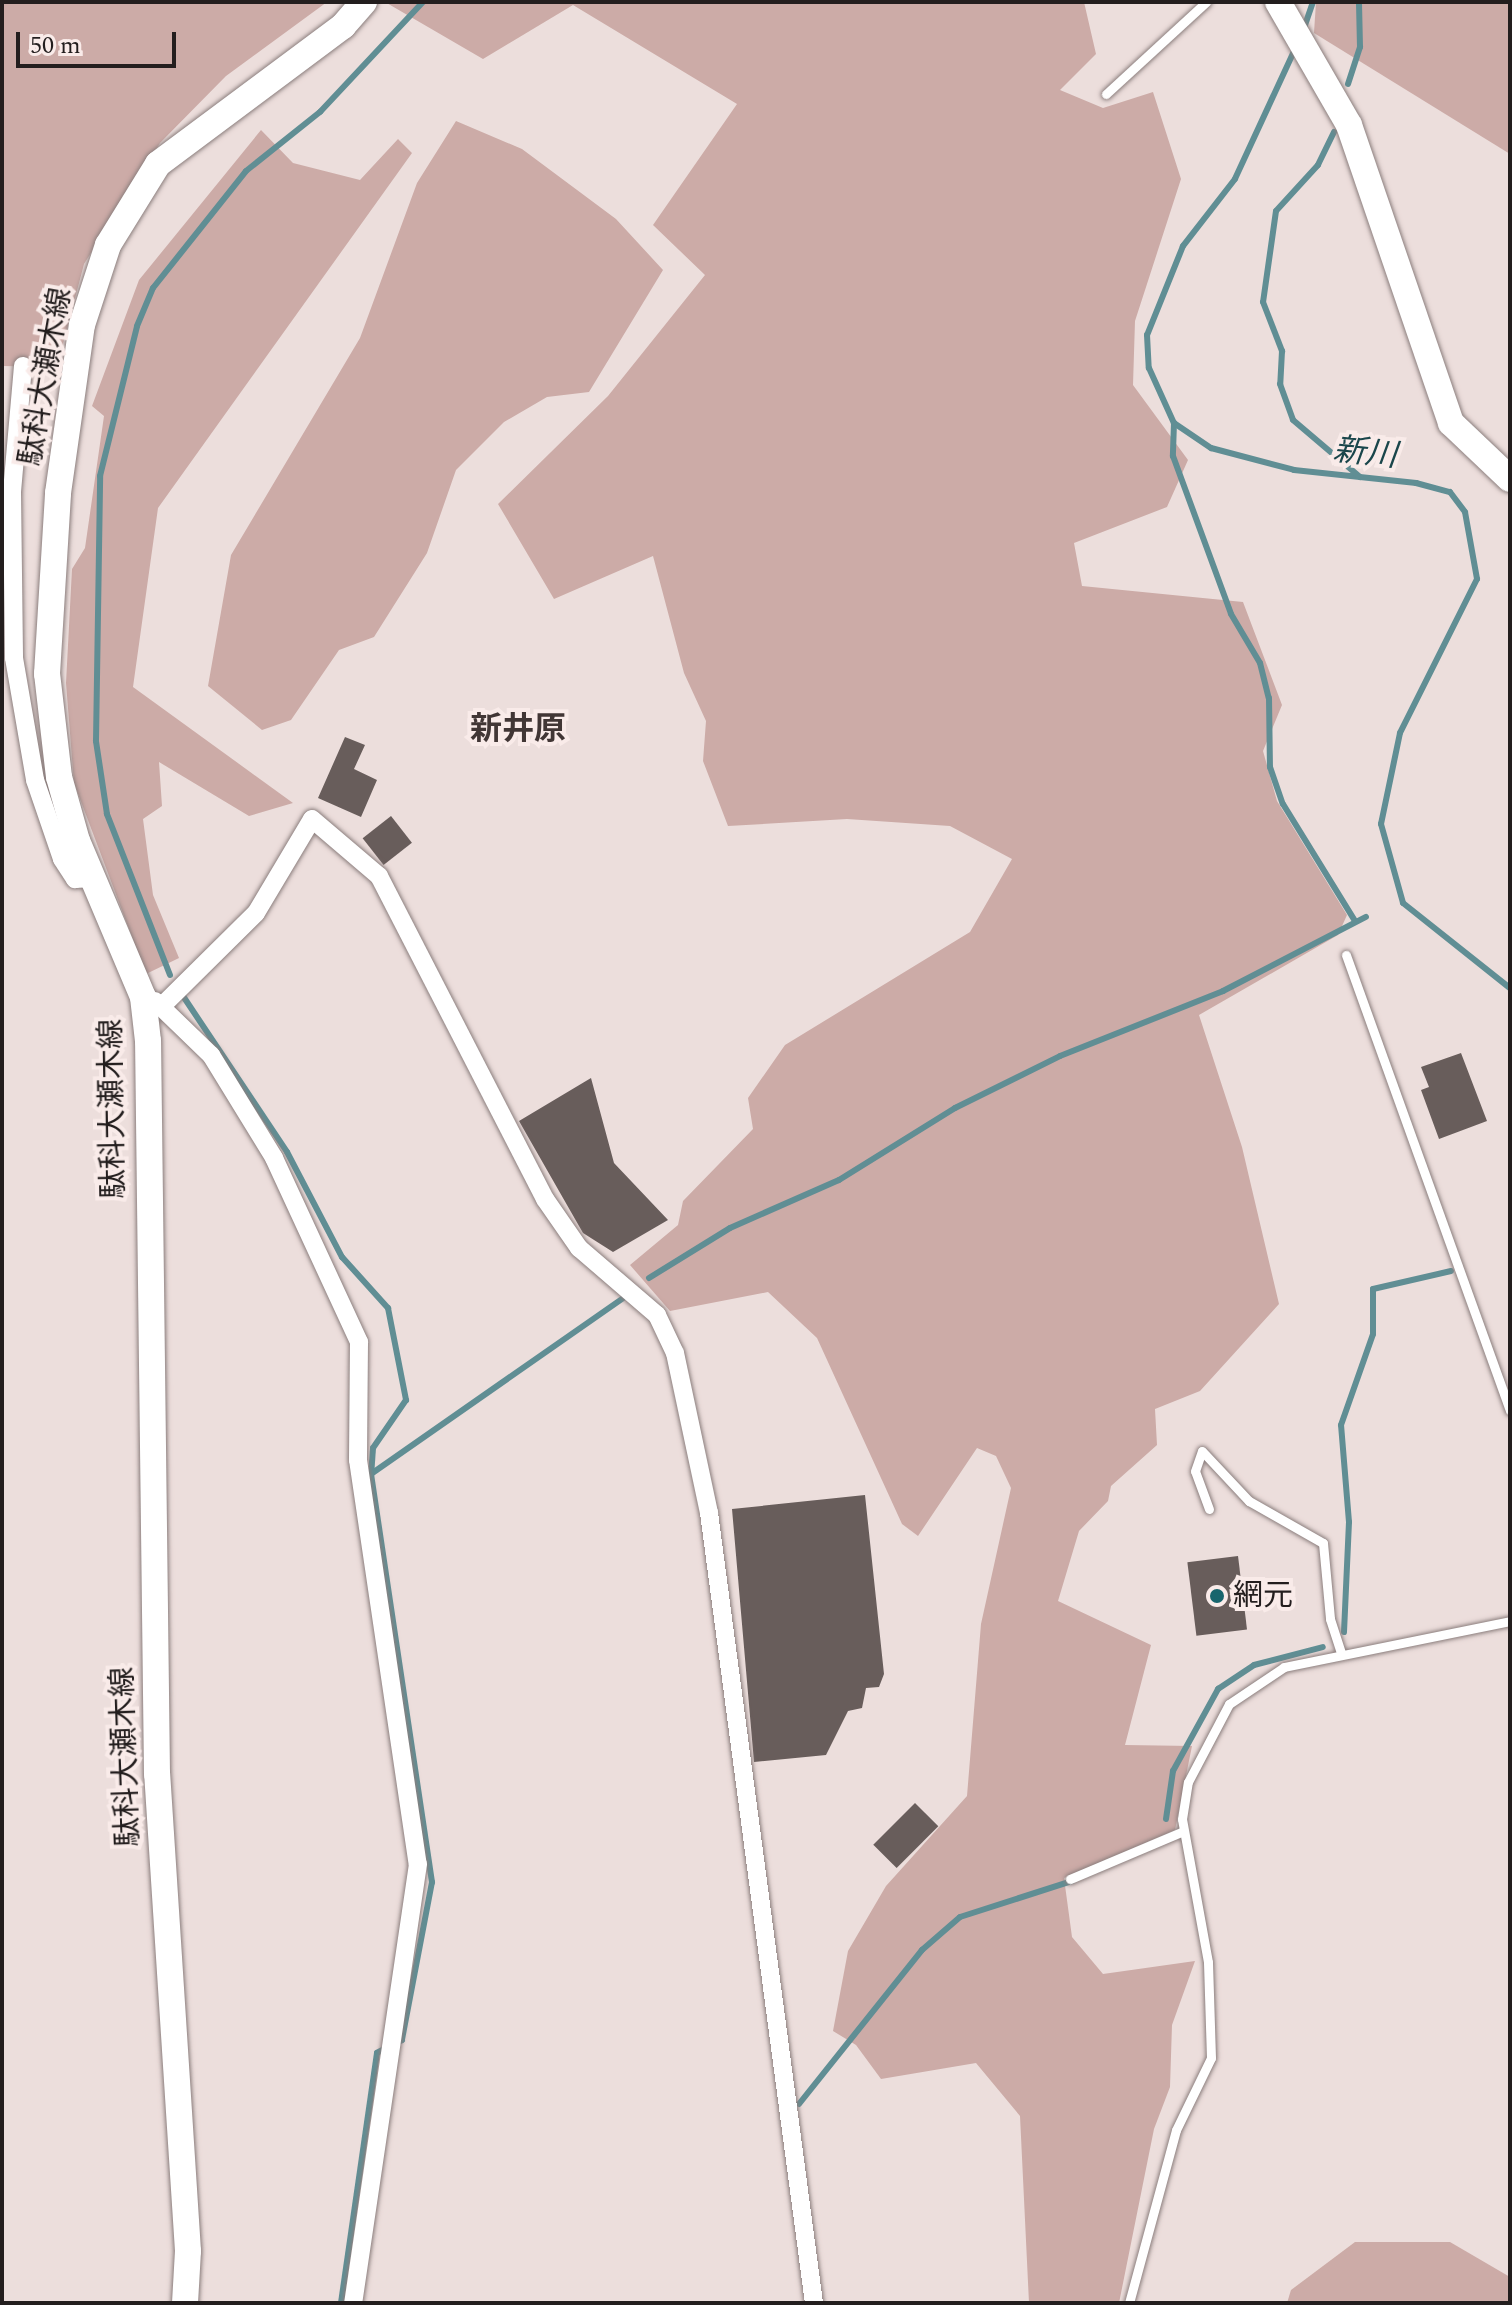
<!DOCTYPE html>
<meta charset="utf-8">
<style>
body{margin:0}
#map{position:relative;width:1512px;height:2305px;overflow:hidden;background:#ecdedc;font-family:Spectral,"Noto Sans JP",serif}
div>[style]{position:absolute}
.green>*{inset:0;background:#ccaba7}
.stream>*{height:6px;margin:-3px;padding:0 3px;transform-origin:3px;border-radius:3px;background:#608e94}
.building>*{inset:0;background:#685d5b;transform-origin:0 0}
.roads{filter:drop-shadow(0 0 2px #8b7e7d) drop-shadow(0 0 2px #8b7e7d)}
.lane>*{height:9px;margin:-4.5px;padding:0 4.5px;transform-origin:4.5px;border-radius:4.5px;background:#fff}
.street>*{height:18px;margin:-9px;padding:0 9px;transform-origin:9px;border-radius:9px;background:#fff}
.secondary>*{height:26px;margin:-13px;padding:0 13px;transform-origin:13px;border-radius:13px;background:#fff}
.dots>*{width:22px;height:22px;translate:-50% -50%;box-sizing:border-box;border:4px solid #f9ebe9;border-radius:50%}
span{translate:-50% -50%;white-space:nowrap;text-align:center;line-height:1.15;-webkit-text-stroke:8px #f9ebe9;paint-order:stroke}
.street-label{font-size:30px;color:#231e1e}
.poi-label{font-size:30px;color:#231e1e}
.left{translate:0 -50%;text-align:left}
.water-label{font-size:32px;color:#1a464b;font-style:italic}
.neighbourhood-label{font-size:32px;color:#413635;font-weight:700}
.frame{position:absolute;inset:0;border:4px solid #231e1e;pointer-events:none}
.scale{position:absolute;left:16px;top:32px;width:160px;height:36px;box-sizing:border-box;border:4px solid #231e1e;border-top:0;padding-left:10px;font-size:24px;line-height:28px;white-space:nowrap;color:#231e1e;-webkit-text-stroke:6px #f9ebe9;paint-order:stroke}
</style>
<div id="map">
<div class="green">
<i style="clip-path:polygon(2px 2px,327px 2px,226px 76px,160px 143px,84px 264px,57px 367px,2px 366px)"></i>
<i style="clip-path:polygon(385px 2px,1084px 2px,1096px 54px,1060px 90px,1103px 108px,1153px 92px,1181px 179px,1135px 321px,1133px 385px,1188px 460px,1167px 507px,1074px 543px,1082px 586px,1243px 602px,1282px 705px,1263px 751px,1277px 801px,1347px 915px,1338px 935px,1199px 1015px,1242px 1147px,1279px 1304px,1200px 1391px,1155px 1409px,1157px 1445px,1111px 1486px,1108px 1501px,1079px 1531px,1058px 1601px,1151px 1645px,1125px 1745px,1192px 1746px,1175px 1830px,1064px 1878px,1072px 1937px,1103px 1974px,1195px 1961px,1172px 2025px,1170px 2087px,1154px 2129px,1119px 2303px,1029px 2303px,1020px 2116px,976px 2063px,881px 2079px,856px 2045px,833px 2031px,848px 1951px,886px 1886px,967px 1796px,981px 1624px,1011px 1488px,996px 1456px,977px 1448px,918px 1536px,902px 1524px,817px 1338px,768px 1292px,670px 1311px,630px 1265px,678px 1225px,683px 1201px,753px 1129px,748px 1098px,785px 1045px,970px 932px,1012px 859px,950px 826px,847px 819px,728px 826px,703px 761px,706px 721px,684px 673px,653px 556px,554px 599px,498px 504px,608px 396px,705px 275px,653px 225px,737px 104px,573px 5px,483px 59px)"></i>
<i style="clip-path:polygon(1316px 2px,1510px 2px,1510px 154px,1314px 33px)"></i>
<i style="clip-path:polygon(456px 121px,522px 149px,616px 219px,663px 270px,589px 392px,547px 397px,504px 422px,456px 470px,427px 553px,374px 637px,339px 650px,291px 720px,262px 730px,208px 686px,231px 555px,360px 338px,417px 183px)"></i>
<i style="clip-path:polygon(261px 130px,293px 163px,360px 180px,398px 139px,412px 153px,158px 508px,133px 687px,293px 803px,249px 816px,159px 762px,162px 806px,143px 819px,153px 895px,179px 958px,146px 974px,74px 783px,66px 683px,72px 569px,85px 548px,104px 416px,92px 406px,139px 280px)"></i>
<i style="clip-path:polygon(1355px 2242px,1450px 2242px,1510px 2277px,1510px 2303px,1287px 2303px,1291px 2290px)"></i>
</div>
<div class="stream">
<i style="left:1304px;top:28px;width:28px;rotate:-71deg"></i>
<i style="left:1295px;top:49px;width:143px;rotate:114.8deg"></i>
<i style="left:1235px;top:179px;width:85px;rotate:127.8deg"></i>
<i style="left:1183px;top:246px;width:96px;rotate:112deg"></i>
<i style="left:1147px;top:335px;width:33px;rotate:87deg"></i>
<i style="left:1149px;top:368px;width:60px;rotate:65.6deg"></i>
<i style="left:1174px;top:423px;width:45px;rotate:34deg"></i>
<i style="left:1211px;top:448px;width:86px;rotate:14.8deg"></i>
<i style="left:1294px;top:470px;width:123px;rotate:6.1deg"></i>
<i style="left:1416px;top:483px;width:35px;rotate:15deg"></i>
<i style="left:1450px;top:492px;width:25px;rotate:53deg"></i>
<i style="left:1465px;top:512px;width:68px;rotate:79.8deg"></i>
<i style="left:1477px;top:579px;width:172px;rotate:116.6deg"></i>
<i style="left:1400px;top:733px;width:93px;rotate:101.8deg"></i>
<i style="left:1381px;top:824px;width:82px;rotate:74.4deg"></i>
<i style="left:1403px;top:903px;width:137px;rotate:38.5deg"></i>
<i style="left:1348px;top:84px;width:39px;rotate:-72deg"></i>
<i style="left:1360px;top:47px;width:45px;rotate:-91.3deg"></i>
<i style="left:1334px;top:132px;width:37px;rotate:116deg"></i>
<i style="left:1318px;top:165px;width:62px;rotate:132.4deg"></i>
<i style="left:1276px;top:211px;width:92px;rotate:98.1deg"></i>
<i style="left:1263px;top:302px;width:53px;rotate:68.8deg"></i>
<i style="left:1282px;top:351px;width:33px;rotate:93deg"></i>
<i style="left:1280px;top:384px;width:38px;rotate:70deg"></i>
<i style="left:1293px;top:420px;width:88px;rotate:40.4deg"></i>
<i style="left:1174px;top:423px;width:33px;rotate:92deg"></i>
<i style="left:1173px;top:456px;width:168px;rotate:69.8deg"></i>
<i style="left:1231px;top:614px;width:57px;rotate:59.4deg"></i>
<i style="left:1260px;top:663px;width:36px;rotate:76deg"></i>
<i style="left:1269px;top:698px;width:69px;rotate:89.2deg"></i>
<i style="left:1270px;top:767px;width:39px;rotate:71deg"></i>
<i style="left:1283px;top:804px;width:137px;rotate:58.4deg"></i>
<i style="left:170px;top:975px;width:173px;rotate:-111.4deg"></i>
<i style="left:107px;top:814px;width:74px;rotate:-98.6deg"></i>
<i style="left:96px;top:741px;width:265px;rotate:-89.1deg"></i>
<i style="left:100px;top:476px;width:154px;rotate:-76.1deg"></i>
<i style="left:137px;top:326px;width:41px;rotate:-67.2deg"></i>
<i style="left:153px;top:288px;width:149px;rotate:-51.5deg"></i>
<i style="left:246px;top:171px;width:95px;rotate:-38.6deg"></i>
<i style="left:320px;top:112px;width:151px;rotate:-46.9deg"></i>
<i style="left:181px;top:993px;width:191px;rotate:56.3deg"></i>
<i style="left:287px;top:1152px;width:119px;rotate:62.4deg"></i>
<i style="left:342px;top:1257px;width:69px;rotate:48deg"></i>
<i style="left:388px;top:1308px;width:94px;rotate:78.9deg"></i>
<i style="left:406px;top:1400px;width:58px;rotate:124.5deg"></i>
<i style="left:373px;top:1448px;width:26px;rotate:94deg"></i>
<i style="left:371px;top:1474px;width:413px;rotate:81.5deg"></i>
<i style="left:432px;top:1882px;width:161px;rotate:100.8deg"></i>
<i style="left:402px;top:2040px;width:28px;rotate:153deg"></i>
<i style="left:377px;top:2053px;width:253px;rotate:98.2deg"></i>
<i style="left:649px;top:1278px;width:95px;rotate:-31.7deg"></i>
<i style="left:730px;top:1228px;width:119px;rotate:-23.8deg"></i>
<i style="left:839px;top:1180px;width:137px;rotate:-31.8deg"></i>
<i style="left:955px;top:1108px;width:117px;rotate:-26.3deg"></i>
<i style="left:1060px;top:1056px;width:175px;rotate:-21.7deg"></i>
<i style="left:1223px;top:991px;width:161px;rotate:-27.4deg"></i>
<i style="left:371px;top:1474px;width:307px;rotate:-34.9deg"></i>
<i style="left:1344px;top:1632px;width:110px;rotate:-87.4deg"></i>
<i style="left:1349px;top:1522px;width:97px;rotate:-94.7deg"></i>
<i style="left:1341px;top:1425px;width:96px;rotate:-70.6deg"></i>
<i style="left:1373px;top:1334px;width:45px;rotate:-90deg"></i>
<i style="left:1373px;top:1289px;width:80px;rotate:-13deg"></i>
<i style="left:1166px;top:1819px;width:49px;rotate:-81.7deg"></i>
<i style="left:1173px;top:1771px;width:94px;rotate:-61.2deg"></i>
<i style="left:1218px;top:1689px;width:43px;rotate:-33.7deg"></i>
<i style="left:1254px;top:1665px;width:71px;rotate:-14.6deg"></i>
<i style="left:799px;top:2104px;width:197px;rotate:-51.4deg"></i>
<i style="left:922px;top:1950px;width:50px;rotate:-41deg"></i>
<i style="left:960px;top:1917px;width:118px;rotate:-17.8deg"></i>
</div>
<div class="building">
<i style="clip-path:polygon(345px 737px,365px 745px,354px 769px,377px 780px,361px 817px,318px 798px)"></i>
<i style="left:391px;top:816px;width:34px;height:36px;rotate:52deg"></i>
<i style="clip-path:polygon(1461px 1053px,1487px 1121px,1439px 1139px,1421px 1090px,1429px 1087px,1421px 1067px)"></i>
<i style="clip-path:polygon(591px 1078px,614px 1163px,668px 1220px,613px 1252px,583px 1233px,519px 1121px)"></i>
<i style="clip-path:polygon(865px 1495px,884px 1674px,879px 1687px,866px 1688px,862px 1708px,848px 1711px,826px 1755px,754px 1762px,732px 1509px)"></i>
<i style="left:1238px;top:1556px;width:74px;height:51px;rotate:83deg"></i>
<i style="left:915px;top:1803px;width:33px;height:59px;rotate:45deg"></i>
</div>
<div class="roads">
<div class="lane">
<i style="left:1106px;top:94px;width:136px;rotate:-42.6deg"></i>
<i style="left:1346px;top:955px;width:484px;rotate:70.2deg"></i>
<i style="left:1209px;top:1509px;width:40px;rotate:-110.2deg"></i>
<i style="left:1195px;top:1471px;width:21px;rotate:-71deg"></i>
<i style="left:1202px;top:1451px;width:69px;rotate:46.8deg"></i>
<i style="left:1249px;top:1501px;width:85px;rotate:29.6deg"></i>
<i style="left:1323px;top:1543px;width:76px;rotate:84.7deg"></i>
<i style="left:1330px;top:1619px;width:36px;rotate:72deg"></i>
<i style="left:1070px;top:1879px;width:121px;rotate:-22.9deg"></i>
<i style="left:1129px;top:2303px;width:179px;rotate:-74.8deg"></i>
<i style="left:1176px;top:2130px;width:80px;rotate:-64.1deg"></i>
<i style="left:1211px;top:2058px;width:96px;rotate:-91.8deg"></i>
<i style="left:1208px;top:1962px;width:145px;rotate:-100.3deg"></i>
<i style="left:1182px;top:1819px;width:37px;rotate:-81deg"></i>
<i style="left:1188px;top:1782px;width:88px;rotate:-62.3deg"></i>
<i style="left:1229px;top:1704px;width:66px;rotate:-33.9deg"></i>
<i style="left:1284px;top:1667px;width:231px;rotate:-11.5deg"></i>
</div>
<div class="street">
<i style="left:23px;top:366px;width:126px;rotate:95deg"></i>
<i style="left:12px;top:492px;width:166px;rotate:89.3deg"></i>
<i style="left:14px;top:658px;width:124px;rotate:80.2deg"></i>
<i style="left:35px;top:780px;width:83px;rotate:71.1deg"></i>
<i style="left:62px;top:859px;width:24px;rotate:57deg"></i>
<i style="left:75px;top:879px;width:17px;rotate:-3deg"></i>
<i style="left:155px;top:1001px;width:78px;rotate:44deg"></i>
<i style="left:211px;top:1055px;width:121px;rotate:58.5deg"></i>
<i style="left:274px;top:1158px;width:203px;rotate:65.2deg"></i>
<i style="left:359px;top:1342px;width:118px;rotate:90.5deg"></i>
<i style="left:358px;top:1460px;width:408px;rotate:81.6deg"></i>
<i style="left:418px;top:1864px;width:444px;rotate:98.4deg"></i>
<i style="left:164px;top:1004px;width:129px;rotate:-44.7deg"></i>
<i style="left:256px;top:913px;width:109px;rotate:-59.2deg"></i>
<i style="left:312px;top:819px;width:88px;rotate:40.4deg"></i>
<i style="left:379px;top:876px;width:363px;rotate:62.8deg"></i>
<i style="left:545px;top:1199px;width:60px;rotate:55.2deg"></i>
<i style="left:579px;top:1248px;width:103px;rotate:40.7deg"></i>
<i style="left:657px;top:1315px;width:42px;rotate:64.7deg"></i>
<i style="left:675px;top:1353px;width:164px;rotate:78deg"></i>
<i style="left:709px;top:1513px;width:797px;rotate:82.43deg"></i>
</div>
<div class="secondary">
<i style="left:1278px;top:2px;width:142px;rotate:60deg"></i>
<i style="left:1349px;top:125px;width:315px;rotate:71.1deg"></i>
<i style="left:1451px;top:423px;width:81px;rotate:43.5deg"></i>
<i style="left:185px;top:2303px;width:52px;rotate:-86.7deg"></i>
<i style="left:188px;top:2251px;width:478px;rotate:-93.7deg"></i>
<i style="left:157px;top:1774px;width:733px;rotate:-90.7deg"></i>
<i style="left:148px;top:1041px;width:44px;rotate:-96.5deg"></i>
<i style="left:143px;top:997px;width:169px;rotate:-112.9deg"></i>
<i style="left:77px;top:841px;width:66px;rotate:-105.7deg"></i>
<i style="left:59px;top:777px;width:104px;rotate:-96.6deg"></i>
<i style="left:47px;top:674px;width:181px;rotate:-86.5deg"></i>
<i style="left:58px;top:493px;width:170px;rotate:-81.9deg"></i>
<i style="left:82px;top:325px;width:84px;rotate:-72deg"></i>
<i style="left:108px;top:245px;width:95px;rotate:-58.3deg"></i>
<i style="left:158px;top:164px;width:231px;rotate:-36.7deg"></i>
<i style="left:343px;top:26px;width:32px;rotate:-49deg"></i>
</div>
</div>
<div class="dots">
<i style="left:1217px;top:1596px;background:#18656d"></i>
</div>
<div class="street-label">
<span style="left:46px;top:377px;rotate:-80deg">駄科大瀬木線</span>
<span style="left:113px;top:1109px;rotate:-91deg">駄科大瀬木線</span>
<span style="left:126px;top:1757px;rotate:-92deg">駄科大瀬木線</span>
</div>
<div class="poi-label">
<span class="left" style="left:1233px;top:1596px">網元</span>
</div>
<div class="water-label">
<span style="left:1365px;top:454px;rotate:6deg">新川</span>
</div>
<div class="neighbourhood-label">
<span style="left:518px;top:730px">新井原</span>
</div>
<div class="frame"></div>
<div class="scale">50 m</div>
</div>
